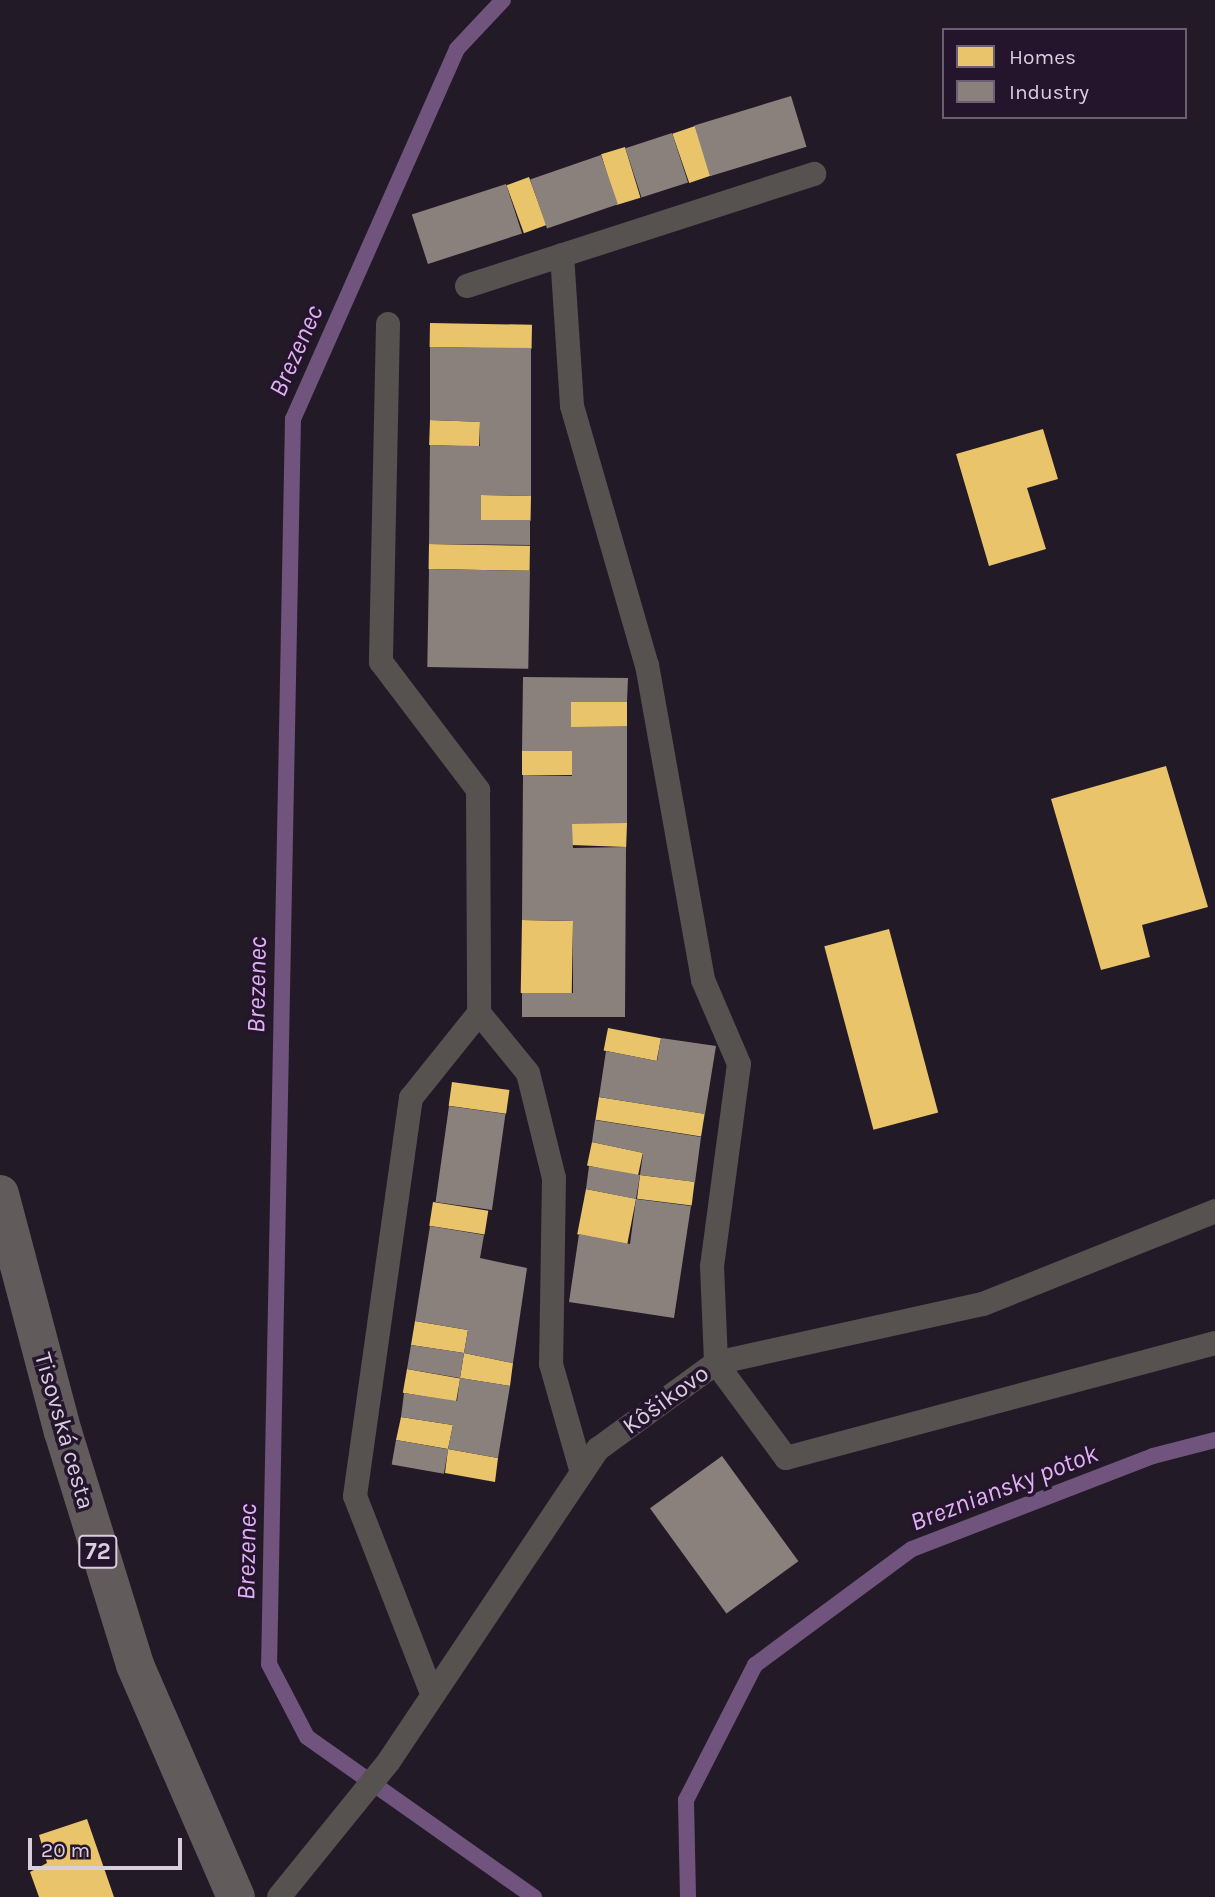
<!DOCTYPE html>
<meta charset="utf-8">
<style>
body{margin:0}
#map{position:relative;width:1215px;height:1897px;overflow:hidden;background:#231a27;font-family:Karla,sans-serif}
div>[style]{position:absolute}
.homes>*{inset:0;background:#e9c46a;transform-origin:0 0}
.industry>*{inset:0;background:#8a817c;transform-origin:0 0}
.stream>*{height:16px;margin:-8px;padding:0 8px;transform-origin:8px;border-radius:8px;background:#70547d}
.service>*{height:24px;margin:-12px;padding:0 12px;transform-origin:12px;border-radius:12px;background:#555250}
.primary>*{height:38px;margin:-19px;padding:0 19px;transform-origin:19px;border-radius:19px;background:#615c5b}
span{translate:-50% -50%;white-space:nowrap;text-align:center;line-height:1.15;-webkit-text-stroke:7px #25152c;paint-order:stroke}
.shield-label span{padding:2px 5px;background:#25152c;border:2px solid;border-radius:5px;-webkit-text-stroke-width:0}
.shield-label{font-size:23px;color:#d9cede;font-weight:700}
.street-label{font-size:24px;color:#d9cede}
.water-label{font-size:26px;color:#dfb0f4;font-style:italic}
.legend{position:absolute;left:942px;top:28px;width:245px;height:91px;box-sizing:border-box;background:#25152c;border:2px solid #6d5f73;margin:0;padding:9px 12px;list-style:none;font-size:21px;color:#d9cede}
.legend li{display:flex;align-items:center;gap:14px;height:35px}
.legend b{width:35px;border:2px solid #6d5f73}
.scale{position:absolute;left:28px;top:1838px;width:154px;height:32px;box-sizing:border-box;border:4px solid #d9cede;border-top:0;padding-left:9px;font-size:21px;line-height:24px;white-space:nowrap;color:#d9cede;-webkit-text-stroke:5px #25152c;paint-order:stroke}
</style>
<div id="map">
<div class="homes">
<i style="left:695px;top:126px;width:52px;height:24px;rotate:71deg"></i>
<i style="left:625px;top:147px;width:53px;height:25px;rotate:73deg"></i>
<i style="left:529px;top:177px;width:51px;height:24px;rotate:70deg"></i>
<i style="left:430px;top:323px;width:102px;height:24px;rotate:1deg"></i>
<i style="left:430px;top:420px;width:50px;height:25px;rotate:2deg"></i>
<i style="clip-path:polygon(1043px 429px,1058px 479px,1027px 488px,1046px 549px,989px 566px,956px 454px)"></i>
<i style="left:481px;top:495px;width:50px;height:25px;rotate:1deg"></i>
<i style="left:429px;top:544px;width:101px;height:25px;rotate:1deg"></i>
<i style="left:571px;top:702px;width:56px;height:25px"></i>
<i style="left:522px;top:751px;width:50px;height:24px"></i>
<i style="clip-path:polygon(1166px 766px,1208px 907px,1142px 925px,1150px 957px,1101px 970px,1051px 799px)"></i>
<i style="left:627px;top:823px;width:24px;height:55px;rotate:92deg"></i>
<i style="left:522px;top:920px;width:51px;height:73px;rotate:1deg"></i>
<i style="left:889px;top:929px;width:190px;height:67px;rotate:75deg"></i>
<i style="left:608px;top:1028px;width:54px;height:23px;rotate:11deg"></i>
<i style="left:452px;top:1082px;width:58px;height:24px;rotate:8deg"></i>
<i style="left:599px;top:1097px;width:107px;height:23px;rotate:9deg"></i>
<i style="left:592px;top:1142px;width:52px;height:24px;rotate:12deg"></i>
<i style="left:640px;top:1175px;width:55px;height:24px;rotate:7deg"></i>
<i style="left:586px;top:1189px;width:51px;height:46px;rotate:11deg"></i>
<i style="left:433px;top:1202px;width:56px;height:24px;rotate:9deg"></i>
<i style="clip-path:polygon(415px 1321px,468px 1330px,464px 1353px,513px 1363px,510px 1386px,460px 1378px,464px 1353px,411px 1345px)"></i>
<i style="left:407px;top:1369px;width:54px;height:24px;rotate:10deg"></i>
<i style="clip-path:polygon(401px 1417px,453px 1425px,448px 1449px,498px 1458px,495px 1482px,445px 1473px,448px 1449px,396px 1440px)"></i>
<i style="clip-path:polygon(87px 1819px,114px 1897px,39px 1897px,30px 1872px,47px 1863px,39px 1835px)"></i>
</div>
<div class="industry">
<i style="left:791px;top:96px;width:53px;height:101px;rotate:73deg"></i>
<i style="left:672px;top:133px;width:52px;height:49px;rotate:72deg"></i>
<i style="left:601px;top:155px;width:52px;height:75px;rotate:71deg"></i>
<i style="left:506px;top:184px;width:52px;height:99px;rotate:72deg"></i>
<i style="clip-path:polygon(430px 347px,531px 348px,531px 496px,481px 495px,481px 520px,530px 520px,530px 545px,429px 544px,430px 445px,480px 446px,480px 422px,430px 420px)"></i>
<i style="left:429px;top:569px;width:101px;height:98px;rotate:1deg"></i>
<i style="clip-path:polygon(523px 677px,628px 678px,627px 702px,571px 702px,571px 727px,627px 726px,627px 823px,572px 824px,573px 848px,626px 847px,625px 1017px,522px 1017px,522px 993px,573px 993px,573px 921px,522px 920px,523px 775px,572px 776px,572px 751px,522px 751px)"></i>
<i style="clip-path:polygon(661px 1038px,716px 1046px,705px 1114px,599px 1097px,606px 1051px,657px 1061px)"></i>
<i style="left:449px;top:1106px;width:57px;height:97px;rotate:8deg"></i>
<i style="clip-path:polygon(595px 1120px,701px 1137px,695px 1182px,640px 1175px,636px 1199px,586px 1189px,589px 1166px,640px 1175px,643px 1153px,592px 1142px)"></i>
<i style="clip-path:polygon(636px 1199px,691px 1206px,674px 1318px,569px 1302px,579px 1234px,630px 1244px)"></i>
<i style="clip-path:polygon(430px 1226px,484px 1235px,480px 1258px,527px 1268px,513px 1363px,464px 1353px,460px 1378px,407px 1369px,411px 1345px,464px 1353px,468px 1330px,415px 1321px)"></i>
<i style="clip-path:polygon(460px 1378px,510px 1386px,498px 1458px,448px 1449px,453px 1425px,401px 1417px,404px 1393px,457px 1401px)"></i>
<i style="left:396px;top:1440px;width:53px;height:25px;rotate:10deg"></i>
<i style="left:722px;top:1456px;width:130px;height:89px;rotate:54deg"></i>
</div>
<div class="stream">
<i style="left:503px;top:0;width:67px;rotate:133.2deg"></i>
<i style="left:457px;top:49px;width:405px;rotate:113.9deg"></i>
<i style="left:293px;top:419px;width:1245px;rotate:91.1deg"></i>
<i style="left:269px;top:1664px;width:82px;rotate:62.5deg"></i>
<i style="left:307px;top:1737px;width:278px;rotate:35.2deg"></i>
<i style="left:688px;top:1897px;width:97px;rotate:-91.2deg"></i>
<i style="left:686px;top:1800px;width:152px;rotate:-62.9deg"></i>
<i style="left:755px;top:1665px;width:195px;rotate:-36.5deg"></i>
<i style="left:912px;top:1549px;width:258px;rotate:-21.1deg"></i>
<i style="left:1153px;top:1456px;width:64px;rotate:-14.5deg"></i>
</div>
<div class="service">
<i style="left:562px;top:255px;width:151px;rotate:86.2deg"></i>
<i style="left:572px;top:406px;width:270px;rotate:73.9deg"></i>
<i style="left:647px;top:665px;width:320px;rotate:79.9deg"></i>
<i style="left:703px;top:980px;width:91px;rotate:66.8deg"></i>
<i style="left:739px;top:1064px;width:204px;rotate:97.6deg"></i>
<i style="left:712px;top:1266px;width:97px;rotate:87.6deg"></i>
<i style="left:716px;top:1363px;width:118px;rotate:53.6deg"></i>
<i style="left:786px;top:1458px;width:444px;rotate:-15deg"></i>
<i style="left:467px;top:286px;width:365px;rotate:-17.9deg"></i>
<i style="left:388px;top:324px;width:338px;rotate:91.2deg"></i>
<i style="left:381px;top:662px;width:161px;rotate:52.8deg"></i>
<i style="left:478px;top:790px;width:223px;rotate:89.7deg"></i>
<i style="left:479px;top:1013px;width:77px;rotate:50.8deg"></i>
<i style="left:528px;top:1073px;width:108px;rotate:76.1deg"></i>
<i style="left:554px;top:1178px;width:186px;rotate:90.9deg"></i>
<i style="left:551px;top:1364px;width:113px;rotate:74.1deg"></i>
<i style="left:431px;top:1691px;width:209px;rotate:-111.3deg"></i>
<i style="left:355px;top:1496px;width:402px;rotate:-82deg"></i>
<i style="left:411px;top:1098px;width:109px;rotate:-51.3deg"></i>
<i style="left:279px;top:1897px;width:175px;rotate:-51deg"></i>
<i style="left:389px;top:1761px;width:376px;rotate:-56.2deg"></i>
<i style="left:598px;top:1449px;width:146px;rotate:-36.1deg"></i>
<i style="left:716px;top:1363px;width:273px;rotate:-12.5deg"></i>
<i style="left:983px;top:1304px;width:250px;rotate:-21.8deg"></i>
</div>
<div class="primary">
<i style="left:0;top:1194px;width:246px;rotate:75.2deg"></i>
<i style="left:63px;top:1432px;width:244px;rotate:72.8deg"></i>
<i style="left:135px;top:1665px;width:253px;rotate:66.5deg"></i>
</div>
<div class="shield-label">
<span style="left:98px;top:1552px">72</span>
</div>
<div class="street-label">
<span style="left:666px;top:1400px;rotate:-36deg">Kôšikovo</span>
<span style="left:64px;top:1431px;rotate:74deg">Tisovská cesta</span>
</div>
<div class="water-label">
<span style="left:296px;top:351px;rotate:-66deg">Brezenec</span>
<span style="left:257px;top:985px;rotate:-89deg">Brezenec</span>
<span style="left:1004px;top:1488px;rotate:-21deg">Brezniansky potok</span>
<span style="left:247px;top:1552px;rotate:-89deg">Brezenec</span>
</div>
<ul class="legend">
<li><b style="height:19px;background:#e9c46a"></b>Homes</li>
<li><b style="height:19px;background:#8a817c"></b>Industry</li>
</ul>
<div class="scale">20 m</div>
</div>
